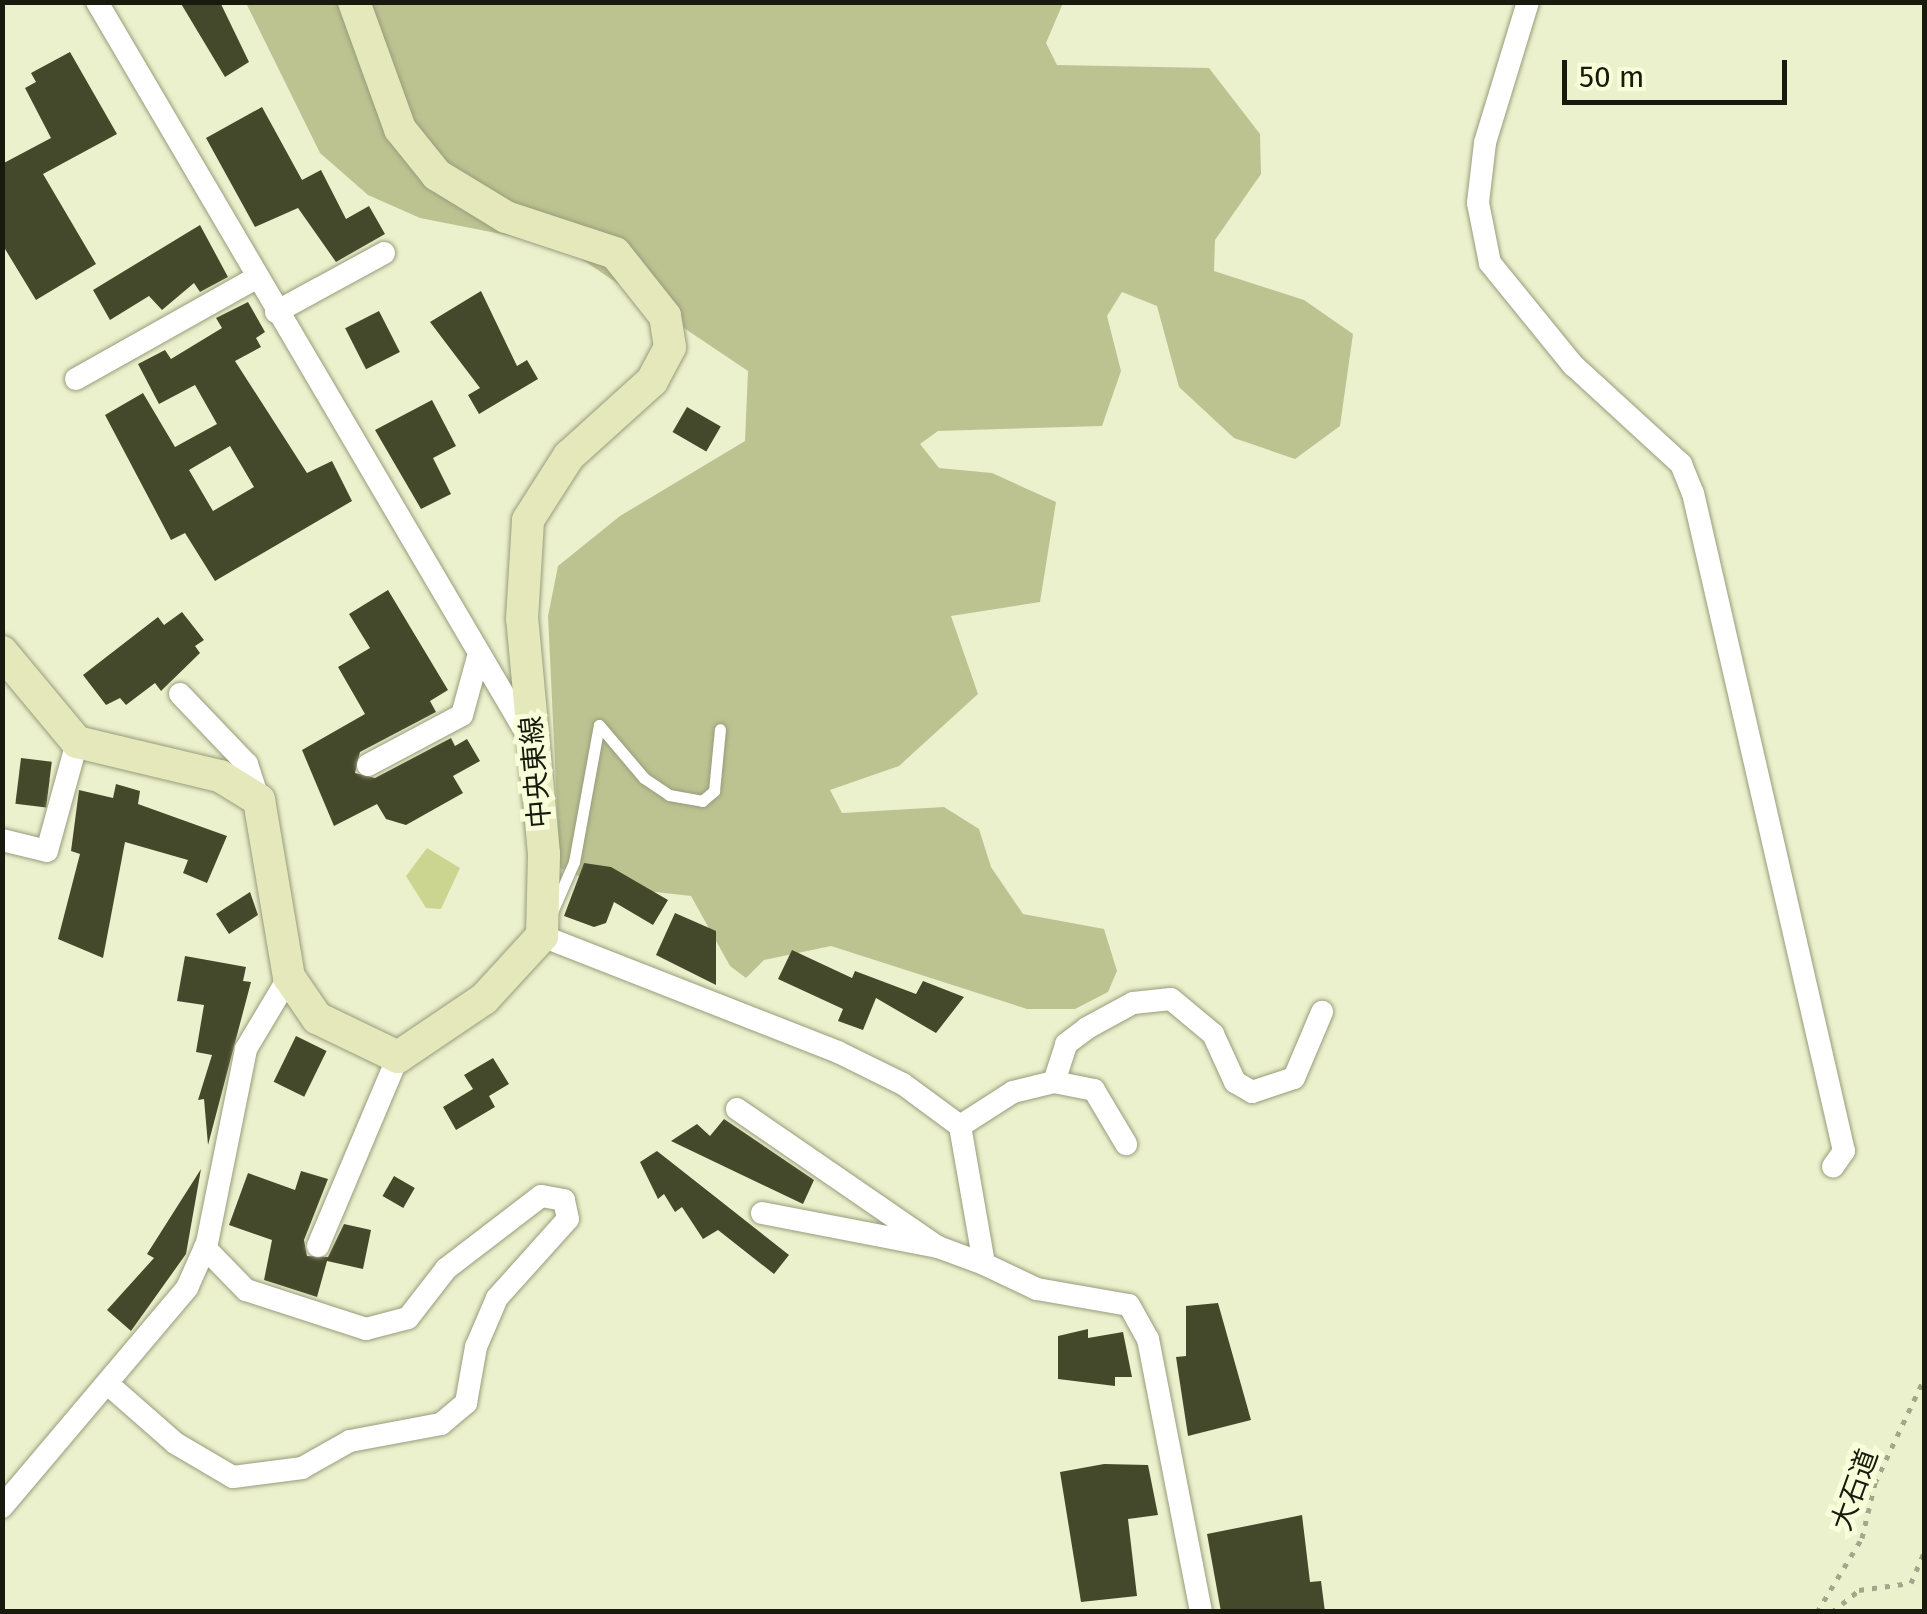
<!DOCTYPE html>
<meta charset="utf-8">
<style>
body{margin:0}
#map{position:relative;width:1927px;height:1614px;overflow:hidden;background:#ecf1cd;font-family:"Fira Sans","Noto Sans JP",sans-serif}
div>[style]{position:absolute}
.green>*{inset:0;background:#bcc391}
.water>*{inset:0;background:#ccd590}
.building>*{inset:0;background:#45492b;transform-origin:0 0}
.path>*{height:5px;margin-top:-2.5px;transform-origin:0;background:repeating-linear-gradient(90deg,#a2a68a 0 5px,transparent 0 13px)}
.roads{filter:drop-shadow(0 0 2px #979c7b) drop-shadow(0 0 2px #979c7b)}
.lane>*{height:11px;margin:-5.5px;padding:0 5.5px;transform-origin:5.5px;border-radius:5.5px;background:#fff}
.street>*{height:22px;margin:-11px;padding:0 11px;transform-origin:11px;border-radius:11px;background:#fff}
.secondary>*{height:32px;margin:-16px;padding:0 16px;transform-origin:16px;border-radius:16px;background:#e5e8ba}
span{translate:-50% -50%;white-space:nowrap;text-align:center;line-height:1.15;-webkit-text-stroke:10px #f9feda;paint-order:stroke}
.street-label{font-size:28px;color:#181a0d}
.frame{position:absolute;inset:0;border:5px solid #181a0d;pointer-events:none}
.scale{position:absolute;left:1562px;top:60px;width:225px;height:45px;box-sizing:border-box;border:5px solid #181a0d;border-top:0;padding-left:12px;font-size:30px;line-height:35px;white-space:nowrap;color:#181a0d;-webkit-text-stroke:8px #f9feda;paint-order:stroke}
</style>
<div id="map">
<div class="green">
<i style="clip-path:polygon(246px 3px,1063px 3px,1046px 43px,1057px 65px,1209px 68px,1260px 134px,1261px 174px,1215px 240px,1214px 271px,1304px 300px,1353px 334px,1340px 426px,1295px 459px,1234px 438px,1179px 387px,1157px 306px,1122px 292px,1107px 316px,1121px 371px,1102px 426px,938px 431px,920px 444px,939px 468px,992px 473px,1056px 502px,1040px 602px,951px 616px,978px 694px,899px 766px,830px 790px,842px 813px,944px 807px,979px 829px,991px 867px,1023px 914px,1104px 929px,1117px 971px,1108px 992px,1075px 1009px,1027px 1009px,831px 946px,764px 960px,746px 978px,730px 966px,691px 896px,602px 886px,560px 868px,548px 616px,558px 566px,620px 516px,745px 441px,748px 371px,562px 246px,420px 218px,368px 195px,320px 153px)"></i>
</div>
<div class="water">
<i style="clip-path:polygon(427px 848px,460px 868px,441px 909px,426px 908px,406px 876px)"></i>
</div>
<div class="building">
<i style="clip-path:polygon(180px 2px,220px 2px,249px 62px,225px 77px)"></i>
<i style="clip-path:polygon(70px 52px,117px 134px,43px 174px,96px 264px,36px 300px,2px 244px,2px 164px,51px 138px,25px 88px,36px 82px,31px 73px)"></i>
<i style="clip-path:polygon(262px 107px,302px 180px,321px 170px,346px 219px,369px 206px,385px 234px,336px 262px,298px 208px,255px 227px,206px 138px)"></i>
<i style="clip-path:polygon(200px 225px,228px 277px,200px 292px,194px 283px,162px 310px,149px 296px,110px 320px,93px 290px)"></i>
<i style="clip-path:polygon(481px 291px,517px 366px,527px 360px,538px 379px,479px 414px,468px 395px,480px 388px,430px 322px)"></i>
<i style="clip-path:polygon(evenodd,248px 302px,265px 332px,256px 338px,261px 347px,235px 361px,307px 473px,332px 461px,352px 501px,215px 581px,185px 533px,171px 540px,105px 415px,143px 393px,175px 447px,217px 424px,195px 385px,159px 404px,138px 364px,165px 350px,171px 359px,222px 328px,216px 318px,248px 302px,230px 446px,254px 487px,213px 511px,189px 470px,230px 446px)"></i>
<i style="left:379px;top:311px;width:46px;height:38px;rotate:63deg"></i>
<i style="clip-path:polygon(432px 400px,456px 446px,433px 458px,451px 494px,421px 509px,375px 430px)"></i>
<i style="left:687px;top:407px;width:39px;height:29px;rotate:30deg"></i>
<i style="clip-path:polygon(388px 590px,448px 690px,430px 701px,436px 712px,360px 752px,355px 773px,375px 778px,451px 738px,455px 746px,467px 739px,480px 761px,453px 776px,463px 793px,406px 825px,386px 819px,377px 804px,334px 826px,302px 750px,365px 714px,338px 667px,370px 648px,349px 614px)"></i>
<i style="clip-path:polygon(182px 612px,204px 640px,195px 646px,200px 653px,161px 691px,155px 683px,126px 705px,120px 698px,106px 705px,83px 675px,158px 617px,164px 625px)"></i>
<i style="left:21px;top:758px;width:31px;height:46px;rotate:7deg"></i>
<i style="clip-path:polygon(116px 784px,140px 791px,138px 804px,227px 836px,207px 883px,183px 873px,188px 860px,125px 842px,103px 958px,58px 939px,80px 854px,71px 851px,79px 790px,113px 798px)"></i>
<i style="clip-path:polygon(584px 863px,611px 867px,668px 900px,653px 925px,614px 902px,606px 923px,594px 927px,564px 916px)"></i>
<i style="clip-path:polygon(250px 892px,258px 915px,229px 934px,216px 914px)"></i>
<i style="clip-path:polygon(675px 913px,716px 931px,716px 985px,656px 955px)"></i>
<i style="clip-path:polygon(792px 950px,852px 978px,855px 971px,916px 994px,923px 981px,964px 997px,936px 1033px,876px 998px,863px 1030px,838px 1021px,843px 1009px,778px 979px)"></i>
<i style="clip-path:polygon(185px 956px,246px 967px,243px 981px,251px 982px,208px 1145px,204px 1099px,198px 1100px,212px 1055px,196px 1052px,204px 1005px,177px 1001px)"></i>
<i style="left:296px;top:1036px;width:34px;height:51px;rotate:26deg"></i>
<i style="clip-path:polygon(493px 1058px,509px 1084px,489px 1096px,495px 1107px,456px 1130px,443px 1107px,473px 1089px,464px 1075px)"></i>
<i style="clip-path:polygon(724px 1119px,814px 1180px,803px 1204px,671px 1141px,697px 1124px,710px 1136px)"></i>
<i style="clip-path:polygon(657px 1151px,789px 1255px,774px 1274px,718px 1230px,703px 1239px,682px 1207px,675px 1212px,664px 1194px,658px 1199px,640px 1162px)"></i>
<i style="clip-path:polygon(201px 1169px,186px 1254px,131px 1331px,107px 1310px,154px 1258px,147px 1254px)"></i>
<i style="clip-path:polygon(301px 1171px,328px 1179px,304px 1240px,307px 1256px,328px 1257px,344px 1224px,371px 1230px,363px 1269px,327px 1261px,317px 1297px,264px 1280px,272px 1240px,229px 1225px,248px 1173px,295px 1190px)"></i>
<i style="left:394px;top:1176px;width:24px;height:23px;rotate:30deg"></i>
<i style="clip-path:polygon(1218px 1303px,1251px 1420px,1188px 1436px,1176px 1357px,1186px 1356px,1186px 1306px)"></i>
<i style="clip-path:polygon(1088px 1329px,1088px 1338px,1123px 1332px,1132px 1377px,1115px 1377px,1115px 1386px,1058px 1379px,1058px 1336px)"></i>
<i style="clip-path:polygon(1104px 1464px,1148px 1465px,1158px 1515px,1128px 1519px,1137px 1596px,1081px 1602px,1060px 1472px)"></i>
<i style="clip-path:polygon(1302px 1515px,1310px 1582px,1321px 1581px,1325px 1612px,1221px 1612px,1207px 1534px)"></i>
</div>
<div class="path">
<i style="left:1817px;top:1612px;width:87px;rotate:-58.7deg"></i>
<i style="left:1862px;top:1538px;width:57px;rotate:-76.7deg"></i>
<i style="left:1875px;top:1483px;width:115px;rotate:-64.8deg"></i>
<i style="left:1832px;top:1612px;width:35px;rotate:-39deg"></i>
<i style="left:1859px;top:1590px;width:52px;rotate:-7.7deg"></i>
<i style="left:1911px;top:1583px;width:33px;rotate:-67deg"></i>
</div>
<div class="roads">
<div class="lane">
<i style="left:552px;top:912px;width:55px;rotate:-66.3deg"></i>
<i style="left:574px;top:862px;width:139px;rotate:-79.7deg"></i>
<i style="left:599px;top:725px;width:70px;rotate:49.7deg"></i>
<i style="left:644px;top:778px;width:30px;rotate:34deg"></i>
<i style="left:669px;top:795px;width:34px;rotate:10deg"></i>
<i style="left:702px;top:801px;width:16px;rotate:-40deg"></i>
<i style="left:714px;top:791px;width:62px;rotate:-84.5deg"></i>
</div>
<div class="street">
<i style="left:97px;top:2px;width:857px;rotate:59.58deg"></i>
<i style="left:1528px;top:2px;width:147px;rotate:107deg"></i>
<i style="left:1485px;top:143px;width:60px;rotate:96.7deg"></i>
<i style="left:1478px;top:203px;width:61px;rotate:78.7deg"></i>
<i style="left:1490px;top:263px;width:132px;rotate:50.9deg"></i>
<i style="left:1573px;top:365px;width:147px;rotate:42.5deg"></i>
<i style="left:1681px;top:464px;width:31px;rotate:68deg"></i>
<i style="left:1693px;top:493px;width:675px;rotate:77.08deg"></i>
<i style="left:1844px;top:1151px;width:19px;rotate:125deg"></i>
<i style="left:276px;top:312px;width:123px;rotate:-28.6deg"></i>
<i style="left:76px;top:379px;width:206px;rotate:-29.3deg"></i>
<i style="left:180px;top:694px;width:97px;rotate:46.3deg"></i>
<i style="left:247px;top:764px;width:38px;rotate:72deg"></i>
<i style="left:368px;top:765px;width:106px;rotate:-28deg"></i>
<i style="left:462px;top:715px;width:60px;rotate:-74.6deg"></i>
<i style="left:2px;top:840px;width:46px;rotate:13.7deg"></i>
<i style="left:47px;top:851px;width:113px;rotate:-74.6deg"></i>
<i style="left:542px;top:936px;width:318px;rotate:21.4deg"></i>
<i style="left:838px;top:1052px;width:72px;rotate:26.2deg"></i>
<i style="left:903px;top:1084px;width:71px;rotate:36.4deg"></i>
<i style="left:960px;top:1126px;width:140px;rotate:80.1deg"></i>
<i style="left:984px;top:1264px;width:59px;rotate:25.3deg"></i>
<i style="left:1037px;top:1289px;width:93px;rotate:9.9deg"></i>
<i style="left:1129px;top:1305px;width:39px;rotate:61deg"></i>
<i style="left:1148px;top:1339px;width:278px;rotate:79deg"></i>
<i style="left:1054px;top:1082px;width:40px;rotate:-72deg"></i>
<i style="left:1066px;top:1044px;width:26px;rotate:-37deg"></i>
<i style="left:1087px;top:1028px;width:52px;rotate:-28.5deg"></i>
<i style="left:1133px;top:1003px;width:38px;rotate:-6deg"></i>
<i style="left:1171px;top:999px;width:55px;rotate:39.8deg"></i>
<i style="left:1213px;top:1034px;width:53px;rotate:65.4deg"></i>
<i style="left:1235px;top:1082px;width:20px;rotate:30deg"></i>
<i style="left:1252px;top:1092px;width:44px;rotate:-18.4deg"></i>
<i style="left:1294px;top:1078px;width:72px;rotate:-67deg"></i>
<i style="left:737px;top:1109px;width:244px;rotate:34.5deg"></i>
<i style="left:960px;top:1126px;width:63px;rotate:-32.7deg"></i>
<i style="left:1013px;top:1092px;width:42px;rotate:-13.7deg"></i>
<i style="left:1054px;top:1082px;width:41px;rotate:11.3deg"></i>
<i style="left:1094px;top:1090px;width:63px;rotate:59.3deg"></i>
<i style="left:762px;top:1213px;width:179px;rotate:10.9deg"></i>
<i style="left:938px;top:1247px;width:49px;rotate:20.3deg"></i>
<i style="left:318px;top:1246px;width:205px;rotate:-67.1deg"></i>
<i style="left:109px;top:1385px;width:88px;rotate:41.3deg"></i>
<i style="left:175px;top:1443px;width:67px;rotate:30.4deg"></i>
<i style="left:233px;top:1477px;width:70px;rotate:-7.4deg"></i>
<i style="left:302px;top:1468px;width:55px;rotate:-29.4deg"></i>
<i style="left:350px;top:1441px;width:93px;rotate:-10.6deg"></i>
<i style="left:441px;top:1424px;width:33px;rotate:-40deg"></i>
<i style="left:466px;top:1403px;width:57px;rotate:-79.9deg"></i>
<i style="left:476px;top:1347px;width:53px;rotate:-66.8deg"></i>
<i style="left:497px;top:1298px;width:106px;rotate:-48.1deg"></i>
<i style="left:568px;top:1219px;width:19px;rotate:-102deg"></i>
<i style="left:564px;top:1200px;width:23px;rotate:-170deg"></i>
<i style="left:541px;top:1196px;width:120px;rotate:142.5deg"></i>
<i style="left:446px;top:1269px;width:62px;rotate:127.8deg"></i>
<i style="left:408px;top:1318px;width:43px;rotate:165.3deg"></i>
<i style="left:366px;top:1329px;width:126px;rotate:-162deg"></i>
<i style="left:246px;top:1290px;width:59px;rotate:-134.3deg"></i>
<i style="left:2px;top:1507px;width:287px;rotate:-49.8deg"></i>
<i style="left:187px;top:1288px;width:49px;rotate:-66deg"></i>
<i style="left:207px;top:1243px;width:198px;rotate:-78.6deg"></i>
<i style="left:246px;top:1049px;width:84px;rotate:-59.2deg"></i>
</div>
<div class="secondary">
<i style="left:2px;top:652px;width:117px;rotate:50.2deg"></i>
<i style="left:77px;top:742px;width:147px;rotate:13.4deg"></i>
<i style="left:220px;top:776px;width:46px;rotate:31.6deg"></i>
<i style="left:259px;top:800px;width:180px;rotate:80.4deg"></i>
<i style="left:289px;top:977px;width:50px;rotate:55.7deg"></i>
<i style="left:317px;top:1018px;width:90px;rotate:25.7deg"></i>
<i style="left:398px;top:1057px;width:104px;rotate:-34deg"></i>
<i style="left:484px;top:999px;width:86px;rotate:-47.4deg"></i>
<i style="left:542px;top:936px;width:82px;rotate:-88.6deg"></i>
<i style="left:544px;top:854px;width:236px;rotate:-95.3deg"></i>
<i style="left:522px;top:619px;width:99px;rotate:-86.5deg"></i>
<i style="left:528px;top:520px;width:76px;rotate:-57.4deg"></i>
<i style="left:569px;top:456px;width:112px;rotate:-42.1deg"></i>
<i style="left:652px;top:381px;width:38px;rotate:-62deg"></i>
<i style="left:670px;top:347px;width:31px;rotate:-99deg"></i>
<i style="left:665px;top:316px;width:80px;rotate:-128.4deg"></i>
<i style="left:615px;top:253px;width:115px;rotate:-161.7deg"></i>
<i style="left:506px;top:217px;width:81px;rotate:-148.7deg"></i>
<i style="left:437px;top:175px;width:59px;rotate:-128.8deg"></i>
<i style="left:400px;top:129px;width:135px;rotate:-109.9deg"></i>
</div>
</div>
<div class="street-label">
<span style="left:536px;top:772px;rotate:-95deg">中央東線</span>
<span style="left:1855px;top:1490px;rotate:-70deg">大石道</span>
</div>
<div class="frame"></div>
<div class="scale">50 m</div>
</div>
